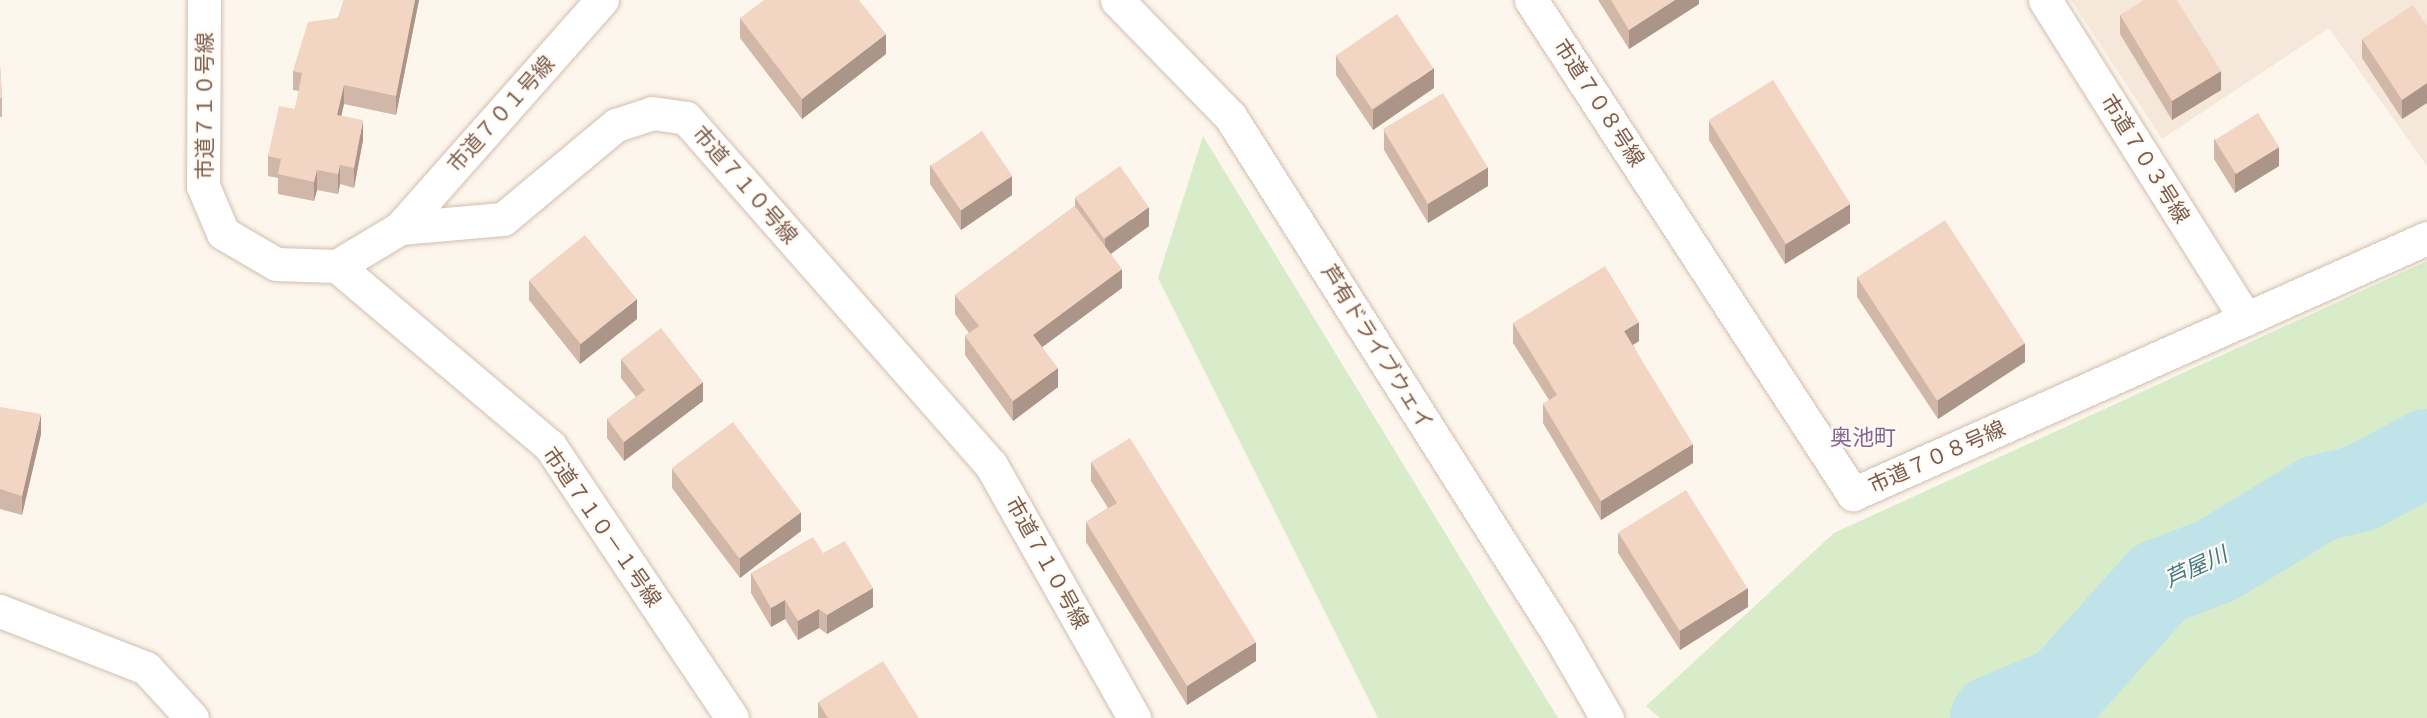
<!DOCTYPE html>
<meta charset="utf-8">
<style>
body{margin:0}
#map{position:relative;width:2427px;height:718px;overflow:hidden;background:#fdf6ec;font-family:"Work Sans","Noto Sans JP",sans-serif}
div>[style]{position:absolute}
.residential>*{inset:0;background:#f5e8da}
.green>*{inset:0;background:#d8ecc9}
.river>*{height:87px;margin:-43.5px;padding:0 43.5px;transform-origin:43.5px;border-radius:43.5px;background:#bfe3e8}
.roads{filter:drop-shadow(0 0 2px #d1beb0) drop-shadow(0 0 2px #d1beb0)}
.minor>*{height:33px;margin:-16.5px;padding:0 16.5px;transform-origin:16.5px;border-radius:16.5px;background:#fff}
.tertiary>*{height:33px;margin:-16.5px;padding:0 16.5px;transform-origin:16.5px;border-radius:16.5px;background:#fff}
.wall>*{inset:0;background:#d1b7a8}
.shaded-wall>*{inset:0;background:#aa9588}
.building>*{inset:0;background:#f3d5c3;transform-origin:0 0}
span{translate:-50% -50%;white-space:nowrap;text-align:center;line-height:1.15;-webkit-text-stroke:4.5px #fffaf3;paint-order:stroke}
.street-label{font-size:21px;color:#7a5c4d}
.neighbourhood-label{font-size:22px;color:#846695}
.water-label{font-size:22px;color:#437c86;font-style:italic}
</style>
<div id="map">
<div class="residential">
<i style="clip-path:polygon(2071px 0,2427px 0,2427px 166px,2329px 28px,2162px 139px)"></i>
</div>
<div class="green">
<i style="clip-path:polygon(1203px 136px,1558px 718px,1378px 718px,1158px 278px)"></i>
<i style="clip-path:polygon(2427px 261px,2427px 718px,1660px 718px,1646px 706px,1834px 533px)"></i>
</div>
<div class="river">
<i style="left:1993px;top:718px;width:76px;rotate:-22.5deg"></i>
<i style="left:2063px;top:689px;width:144px;rotate:-48.1deg"></i>
<i style="left:2159px;top:582px;width:61px;rotate:-21.1deg"></i>
<i style="left:2216px;top:560px;width:119px;rotate:-31.3deg"></i>
<i style="left:2318px;top:498px;width:42px;rotate:-13.7deg"></i>
<i style="left:2359px;top:488px;width:77px;rotate:-27.9deg"></i>
</div>
<div class="roads">
<div class="minor">
<i style="left:204px;top:0;width:186px;rotate:90.3deg"></i>
<i style="left:203px;top:186px;width:51px;rotate:66.9deg"></i>
<i style="left:223px;top:233px;width:61px;rotate:30.3deg"></i>
<i style="left:276px;top:264px;width:61px;rotate:1.9deg"></i>
<i style="left:337px;top:266px;width:74px;rotate:-31.1deg"></i>
<i style="left:400px;top:228px;width:103px;rotate:-5deg"></i>
<i style="left:503px;top:219px;width:147px;rotate:-39.8deg"></i>
<i style="left:616px;top:125px;width:38px;rotate:-18deg"></i>
<i style="left:652px;top:113px;width:34px;rotate:8deg"></i>
<i style="left:686px;top:118px;width:462px;rotate:48.7deg"></i>
<i style="left:991px;top:465px;width:291px;rotate:60.5deg"></i>
<i style="left:1531px;top:0;width:590px;rotate:56.9deg"></i>
<i style="left:1853px;top:494px;width:628px;rotate:-24.04deg"></i>
<i style="left:2045px;top:0;width:377px;rotate:57.8deg"></i>
<i style="left:400px;top:228px;width:305px;rotate:-48.5deg"></i>
<i style="left:337px;top:266px;width:279px;rotate:40.2deg"></i>
<i style="left:550px;top:446px;width:327px;rotate:56.2deg"></i>
<i style="left:0;top:611px;width:157px;rotate:21.3deg"></i>
<i style="left:146px;top:668px;width:68px;rotate:47.4deg"></i>
</div>
<div class="tertiary">
<i style="left:1117px;top:0;width:162px;rotate:45.8deg"></i>
<i style="left:1230px;top:116px;width:614px;rotate:57.63deg"></i>
<i style="left:1559px;top:635px;width:96px;rotate:60deg"></i>
</div>
</div>
<div class="wall">
<i style="clip-path:polygon(344px 0,419px 0,396px 115px,344px 104px,341px 116px,363px 140px,354px 188px,340px 184px,338px 194px,317px 190px,314px 201px,278px 194px,278px 178px,268px 176px,268px 156px,295px 109px,299px 91px,293px 90px,293px 71px,338px 18px)"></i>
<i style="clip-path:polygon(1598px 0,1699px 0,1699px 4px,1629px 49px)"></i>
<i style="clip-path:polygon(2120px 15px,2221px 90px,2172px 120px,2120px 34px)"></i>
<i style="clip-path:polygon(740px 18px,886px 54px,802px 119px,740px 38px)"></i>
<i style="clip-path:polygon(2427px 26px,2427px 103px,2402px 119px,2362px 58px,2362px 39px)"></i>
<i style="clip-path:polygon(1336px 56px,1434px 88px,1373px 130px,1336px 75px)"></i>
<i style="clip-path:polygon(0 66px,2px 98px,2px 117px,0 117px)"></i>
<i style="clip-path:polygon(1709px 121px,1850px 223px,1785px 264px,1709px 140px)"></i>
<i style="clip-path:polygon(1384px 130px,1488px 186px,1428px 223px,1384px 150px)"></i>
<i style="clip-path:polygon(2214px 139px,2279px 166px,2235px 193px,2214px 159px)"></i>
<i style="clip-path:polygon(930px 165px,1012px 195px,961px 230px,930px 184px)"></i>
<i style="clip-path:polygon(1075px 198px,1149px 226px,1111px 254px,1122px 288px,1042px 347px,1058px 387px,1013px 421px,965px 355px,965px 336px,969px 333px,955px 314px,955px 295px,1075px 206px)"></i>
<i style="clip-path:polygon(1857px 277px,2025px 362px,1938px 419px,1857px 297px)"></i>
<i style="clip-path:polygon(529px 281px,637px 319px,580px 364px,529px 300px)"></i>
<i style="clip-path:polygon(1513px 323px,1639px 341px,1633px 345px,1693px 463px,1601px 520px,1543px 423px,1543px 404px,1549px 400px,1513px 343px)"></i>
<i style="clip-path:polygon(621px 359px,703px 401px,624px 461px,607px 438px,607px 419px,636px 397px,621px 378px)"></i>
<i style="clip-path:polygon(0 407px,41px 434px,22px 515px,0 509px)"></i>
<i style="clip-path:polygon(1091px 462px,1256px 661px,1187px 705px,1086px 542px,1086px 522px,1108px 508px,1091px 481px)"></i>
<i style="clip-path:polygon(672px 469px,801px 531px,740px 578px,672px 488px)"></i>
<i style="clip-path:polygon(1618px 533px,1748px 607px,1680px 650px,1618px 553px)"></i>
<i style="clip-path:polygon(823px 553px,873px 607px,827px 634px,819px 628px,798px 640px,785px 619px,771px 627px,751px 593px,751px 573px)"></i>
<i style="clip-path:polygon(818px 702px,919px 718px,818px 718px)"></i>
</div>
<div class="shaded-wall">
<i style="clip-path:polygon(415px 0,419px 0,396px 115px,396px 96px)"></i>
<i style="clip-path:polygon(1675px 0,1699px 0,1699px 4px,1629px 49px,1629px 30px)"></i>
<i style="clip-path:polygon(886px 34px,886px 54px,802px 119px,802px 99px)"></i>
<i style="clip-path:polygon(1434px 68px,1434px 88px,1373px 130px,1373px 110px)"></i>
<i style="clip-path:polygon(2221px 71px,2221px 90px,2172px 120px,2172px 101px)"></i>
<i style="clip-path:polygon(2427px 83px,2427px 103px,2402px 119px,2402px 100px)"></i>
<i style="clip-path:polygon(344px 85px,344px 104px,337px 135px,337px 115px)"></i>
<i style="clip-path:polygon(363px 120px,363px 140px,354px 188px,354px 168px)"></i>
<i style="clip-path:polygon(2279px 147px,2279px 166px,2235px 193px,2235px 174px)"></i>
<i style="clip-path:polygon(340px 165px,340px 184px,338px 194px,338px 174px)"></i>
<i style="clip-path:polygon(1488px 167px,1488px 186px,1428px 223px,1428px 204px)"></i>
<i style="clip-path:polygon(317px 170px,317px 190px,314px 201px,314px 182px)"></i>
<i style="clip-path:polygon(1012px 176px,1012px 195px,961px 230px,961px 210px)"></i>
<i style="clip-path:polygon(1850px 204px,1850px 223px,1785px 264px,1785px 245px)"></i>
<i style="clip-path:polygon(1149px 207px,1149px 226px,1105px 258px,1105px 239px)"></i>
<i style="clip-path:polygon(1122px 269px,1122px 288px,1033px 354px,1033px 335px)"></i>
<i style="clip-path:polygon(637px 299px,637px 319px,580px 364px,580px 345px)"></i>
<i style="clip-path:polygon(1639px 322px,1639px 341px,1624px 350px,1624px 331px)"></i>
<i style="clip-path:polygon(2025px 343px,2025px 362px,1938px 419px,1938px 400px)"></i>
<i style="clip-path:polygon(1058px 368px,1058px 387px,1013px 421px,1013px 401px)"></i>
<i style="clip-path:polygon(703px 382px,703px 401px,624px 461px,624px 442px)"></i>
<i style="clip-path:polygon(41px 414px,41px 434px,22px 515px,22px 496px)"></i>
<i style="clip-path:polygon(1693px 444px,1693px 463px,1601px 520px,1601px 501px)"></i>
<i style="clip-path:polygon(801px 512px,801px 531px,740px 578px,740px 558px)"></i>
<i style="clip-path:polygon(873px 588px,873px 607px,827px 634px,827px 615px)"></i>
<i style="clip-path:polygon(1748px 588px,1748px 607px,1680px 650px,1680px 631px)"></i>
<i style="clip-path:polygon(785px 600px,785px 619px,771px 627px,771px 608px)"></i>
<i style="clip-path:polygon(819px 609px,819px 628px,798px 640px,798px 621px)"></i>
<i style="clip-path:polygon(1256px 642px,1256px 661px,1187px 705px,1187px 686px)"></i>
</div>
<div class="building">
<i style="clip-path:polygon(344px 0,415px 0,396px 96px,344px 85px,337px 115px,363px 120px,354px 168px,340px 165px,338px 174px,317px 170px,314px 182px,278px 174px,281px 159px,268px 156px,279px 106px,295px 109px,302px 73px,293px 71px,308px 22px,338px 18px)"></i>
<i style="clip-path:polygon(764px 0,859px 0,886px 34px,802px 99px,740px 18px)"></i>
<i style="clip-path:polygon(1611px 0,1675px 0,1629px 30px)"></i>
<i style="clip-path:polygon(2144px 0,2177px 0,2221px 71px,2172px 101px,2120px 15px)"></i>
<i style="clip-path:polygon(2413px 5px,2427px 26px,2427px 83px,2402px 100px,2362px 39px)"></i>
<i style="left:1397px;top:14px;width:65px;height:74px;rotate:56deg"></i>
<i style="clip-path:polygon(0 66px,2px 98px,0 98px)"></i>
<i style="left:1773px;top:80px;width:146px;height:76px;rotate:58deg"></i>
<i style="left:1443px;top:93px;width:87px;height:70px;rotate:59deg"></i>
<i style="left:2258px;top:113px;width:40px;height:51px;rotate:58deg"></i>
<i style="left:982px;top:131px;width:54px;height:62px;rotate:56deg"></i>
<i style="left:1120px;top:166px;width:50px;height:55px;rotate:55deg"></i>
<i style="clip-path:polygon(1075px 206px,1122px 269px,1033px 335px,1058px 368px,1013px 401px,965px 336px,979px 326px,955px 295px)"></i>
<i style="left:1945px;top:220px;width:147px;height:105px;rotate:57deg"></i>
<i style="left:585px;top:235px;width:82px;height:72px;rotate:51deg"></i>
<i style="clip-path:polygon(1605px 266px,1639px 322px,1624px 331px,1693px 444px,1601px 501px,1543px 404px,1557px 395px,1513px 323px)"></i>
<i style="clip-path:polygon(661px 328px,703px 382px,624px 442px,607px 419px,645px 390px,621px 359px)"></i>
<i style="clip-path:polygon(0 407px,41px 414px,22px 496px,0 489px)"></i>
<i style="left:733px;top:422px;width:113px;height:77px;rotate:53deg"></i>
<i style="clip-path:polygon(1130px 438px,1256px 642px,1187px 686px,1086px 522px,1117px 503px,1091px 462px)"></i>
<i style="left:1686px;top:490px;width:116px;height:80px;rotate:58deg"></i>
<i style="clip-path:polygon(813px 537px,823px 553px,845px 541px,873px 588px,827px 615px,819px 609px,798px 621px,785px 600px,771px 608px,751px 573px)"></i>
<i style="clip-path:polygon(883px 661px,919px 718px,828px 718px,818px 702px)"></i>
</div>
<div class="street-label">
<span style="left:1599px;top:103px;rotate:57deg">市道７０８号線</span>
<span style="left:205px;top:106px;rotate:-90deg">市道７１０号線</span>
<span style="left:501px;top:114px;rotate:-48deg">市道７０１号線</span>
<span style="left:2145px;top:159px;rotate:58deg">市道７０３号線</span>
<span style="left:745px;top:185px;rotate:49deg">市道７１０号線</span>
<span style="left:1377px;top:347px;rotate:58deg">芦有ドライブウェイ</span>
<span style="left:1937px;top:457px;rotate:-24deg">市道７０８号線</span>
<span style="left:602px;top:527px;rotate:55deg">市道７１０－１号線</span>
<span style="left:1047px;top:563px;rotate:61deg">市道７１０号線</span>
</div>
<div class="neighbourhood-label">
<span style="left:1863px;top:438px">奥池町</span>
</div>
<div class="water-label">
<span style="left:2196px;top:567px;rotate:-25deg">芦屋川</span>
</div>
</div>
